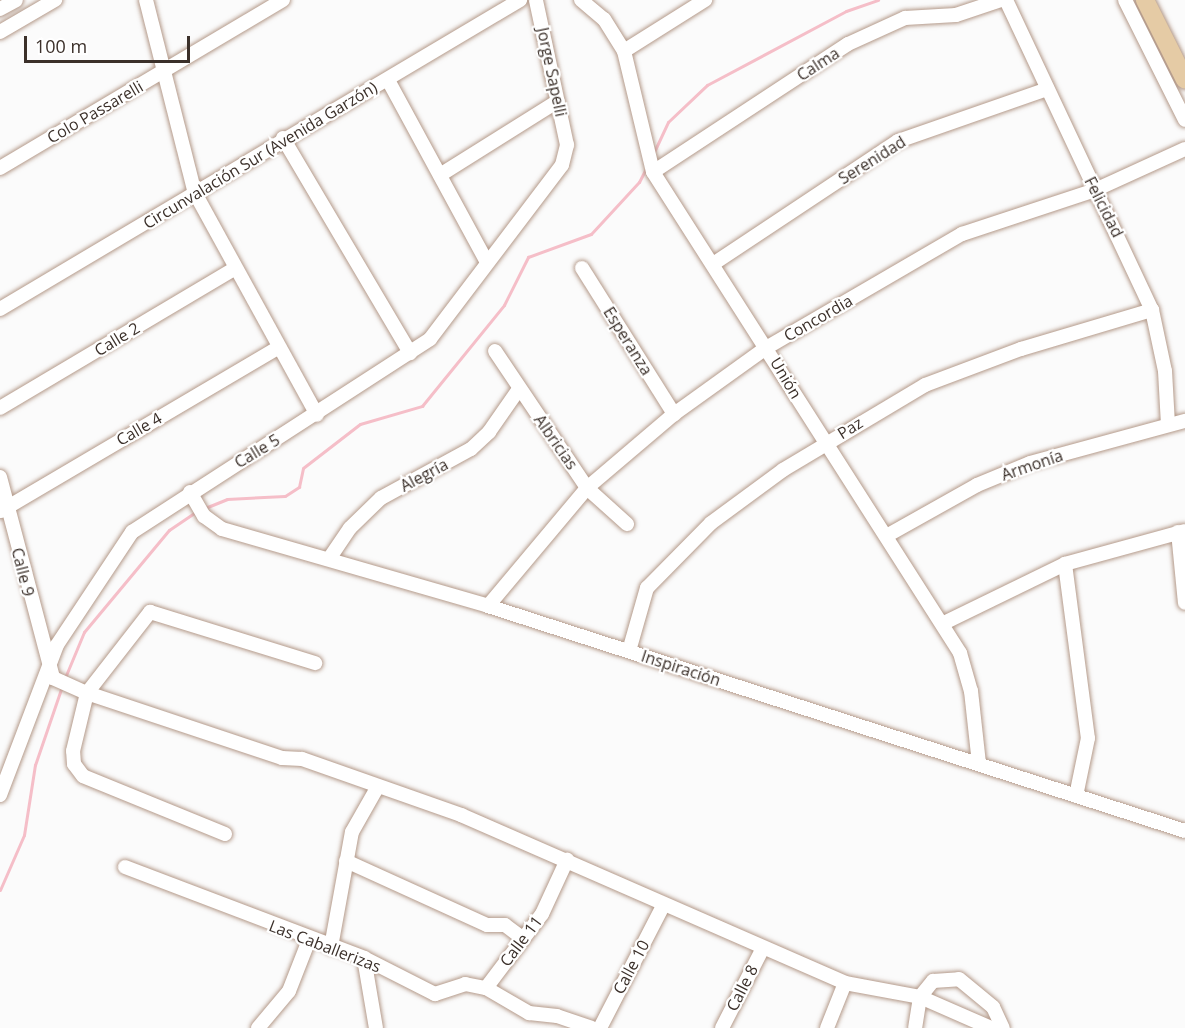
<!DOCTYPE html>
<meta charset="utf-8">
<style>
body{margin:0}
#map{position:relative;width:1185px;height:1028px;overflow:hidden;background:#fbfbfb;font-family:"Open Sans",sans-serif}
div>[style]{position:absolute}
.stream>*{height:3px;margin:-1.5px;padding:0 1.5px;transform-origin:1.5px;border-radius:1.5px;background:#f5bec8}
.roads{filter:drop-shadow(0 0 2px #b49a8a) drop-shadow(0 0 2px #b49a8a)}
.minor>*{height:14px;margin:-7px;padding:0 7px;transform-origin:7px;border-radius:7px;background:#fff}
.major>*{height:18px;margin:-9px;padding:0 9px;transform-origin:9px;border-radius:9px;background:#e5cba5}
span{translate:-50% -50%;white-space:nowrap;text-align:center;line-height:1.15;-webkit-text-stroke:4.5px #fff;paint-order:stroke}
.street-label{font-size:16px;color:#3b302a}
.scale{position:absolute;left:24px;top:36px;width:166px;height:27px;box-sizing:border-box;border:3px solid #3b302a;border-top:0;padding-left:8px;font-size:18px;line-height:21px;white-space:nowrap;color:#3b302a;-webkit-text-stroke:4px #fff;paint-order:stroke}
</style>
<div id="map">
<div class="stream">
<i style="left:654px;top:152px;width:33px;rotate:-65deg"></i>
<i style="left:668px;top:122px;width:54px;rotate:-43.5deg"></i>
<i style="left:707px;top:85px;width:157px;rotate:-28deg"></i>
<i style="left:846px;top:11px;width:34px;rotate:-19deg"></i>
<i style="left:205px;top:508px;width:24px;rotate:-22deg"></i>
<i style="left:227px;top:499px;width:58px;rotate:-3deg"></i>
<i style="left:285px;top:496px;width:17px;rotate:-33deg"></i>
<i style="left:299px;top:487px;width:19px;rotate:-78deg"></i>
<i style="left:303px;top:468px;width:72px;rotate:-37.7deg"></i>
<i style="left:360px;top:424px;width:65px;rotate:-16.2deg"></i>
<i style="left:422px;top:406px;width:130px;rotate:-50.9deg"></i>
<i style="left:504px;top:305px;width:54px;rotate:-63.4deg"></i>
<i style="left:528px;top:257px;width:67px;rotate:-20.1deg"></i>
<i style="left:591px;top:234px;width:71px;rotate:-47.3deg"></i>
<i style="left:639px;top:182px;width:18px;rotate:-63deg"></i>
<i style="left:64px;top:680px;width:52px;rotate:-67.4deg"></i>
<i style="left:84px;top:632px;width:133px;rotate:-50.2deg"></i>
<i style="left:169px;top:530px;width:32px;rotate:-34deg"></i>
<i style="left:0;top:890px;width:60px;rotate:-66.4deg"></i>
<i style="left:24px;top:835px;width:71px;rotate:-81.1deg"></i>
<i style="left:35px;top:765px;width:83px;rotate:-71.1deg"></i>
</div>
<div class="roads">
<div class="minor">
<i style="left:146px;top:0;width:199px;rotate:75.8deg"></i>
<i style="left:195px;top:193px;width:253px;rotate:61.2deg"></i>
<i style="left:581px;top:0;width:30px;rotate:40deg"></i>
<i style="left:604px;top:19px;width:38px;rotate:58deg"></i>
<i style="left:624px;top:51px;width:124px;rotate:76.5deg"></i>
<i style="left:653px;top:172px;width:571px;rotate:57.45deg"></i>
<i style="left:960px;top:653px;width:40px;rotate:74deg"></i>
<i style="left:971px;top:691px;width:72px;rotate:83.7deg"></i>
<i style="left:1006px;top:0;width:343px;rotate:64.8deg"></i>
<i style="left:1152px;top:310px;width:62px;rotate:78deg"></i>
<i style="left:1165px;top:371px;width:53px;rotate:86.8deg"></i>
<i style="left:1125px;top:0;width:134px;rotate:63.4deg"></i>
<i style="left:0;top:9px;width:18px;rotate:-29deg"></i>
<i style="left:0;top:32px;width:64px;rotate:-30.2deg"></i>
<i style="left:624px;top:51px;width:96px;rotate:-32.2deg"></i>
<i style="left:388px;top:80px;width:207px;rotate:61.5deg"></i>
<i style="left:283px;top:138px;width:250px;rotate:59.4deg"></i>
<i style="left:0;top:168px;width:329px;rotate:-30.7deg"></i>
<i style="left:653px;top:172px;width:233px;rotate:-33.3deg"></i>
<i style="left:848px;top:44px;width:63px;rotate:-24.5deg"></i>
<i style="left:905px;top:18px;width:51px;rotate:-3.4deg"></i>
<i style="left:956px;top:15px;width:47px;rotate:-18.4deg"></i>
<i style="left:440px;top:175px;width:139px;rotate:-32.1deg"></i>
<i style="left:713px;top:264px;width:222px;rotate:-33.6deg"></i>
<i style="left:898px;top:141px;width:158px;rotate:-19.2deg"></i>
<i style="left:582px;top:268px;width:173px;rotate:57.8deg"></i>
<i style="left:0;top:309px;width:605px;rotate:-30.72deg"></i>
<i style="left:495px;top:351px;width:165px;rotate:56.1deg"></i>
<i style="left:587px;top:488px;width:54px;rotate:42deg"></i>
<i style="left:0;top:408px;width:272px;rotate:-30.7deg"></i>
<i style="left:0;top:477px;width:208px;rotate:75.2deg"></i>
<i style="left:53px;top:678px;width:37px;rotate:24deg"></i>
<i style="left:87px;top:693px;width:206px;rotate:18.4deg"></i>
<i style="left:282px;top:758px;width:20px;rotate:3deg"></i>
<i style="left:302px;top:759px;width:169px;rotate:19.4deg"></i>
<i style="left:461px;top:815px;width:419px;rotate:23.6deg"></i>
<i style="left:845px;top:983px;width:76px;rotate:10.6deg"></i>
<i style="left:920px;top:997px;width:31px;rotate:99deg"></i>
<i style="left:190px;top:492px;width:28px;rotate:60deg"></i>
<i style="left:204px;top:516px;width:22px;rotate:36deg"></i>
<i style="left:222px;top:529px;width:277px;rotate:16.1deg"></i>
<i style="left:488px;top:606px;width:732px;rotate:17.89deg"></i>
<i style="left:1px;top:511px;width:321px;rotate:-30.5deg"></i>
<i style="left:1178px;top:532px;width:71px;rotate:84.4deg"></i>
<i style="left:888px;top:535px;width:102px;rotate:-29.3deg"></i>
<i style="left:977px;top:485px;width:57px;rotate:-22.5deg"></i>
<i style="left:1030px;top:463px;width:161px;rotate:-15.2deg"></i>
<i style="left:329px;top:559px;width:37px;rotate:-56deg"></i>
<i style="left:350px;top:528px;width:43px;rotate:-44.1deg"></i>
<i style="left:381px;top:498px;width:102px;rotate:-28.6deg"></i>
<i style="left:471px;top:449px;width:25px;rotate:-43deg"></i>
<i style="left:489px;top:432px;width:52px;rotate:-55.1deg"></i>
<i style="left:1065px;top:564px;width:176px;rotate:82.5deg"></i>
<i style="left:1088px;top:738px;width:59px;rotate:101.7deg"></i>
<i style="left:488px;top:606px;width:154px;rotate:-50deg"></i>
<i style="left:587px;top:488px;width:114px;rotate:-40.4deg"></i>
<i style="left:674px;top:414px;width:113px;rotate:-35.7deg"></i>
<i style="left:766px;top:348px;width:227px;rotate:-30.2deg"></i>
<i style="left:962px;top:234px;width:140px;rotate:-18.3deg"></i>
<i style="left:1095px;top:190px;width:99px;rotate:-24.5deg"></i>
<i style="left:944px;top:623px;width:135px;rotate:-26deg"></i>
<i style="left:1065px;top:564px;width:124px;rotate:-15.4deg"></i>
<i style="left:629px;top:651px;width:66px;rotate:-74.1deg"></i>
<i style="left:647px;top:588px;width:91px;rotate:-45.4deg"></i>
<i style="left:711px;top:523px;width:89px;rotate:-36.4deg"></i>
<i style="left:783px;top:470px;width:165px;rotate:-30.9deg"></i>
<i style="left:925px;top:385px;width:103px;rotate:-20.6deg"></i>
<i style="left:1021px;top:349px;width:137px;rotate:-16.6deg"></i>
<i style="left:0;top:795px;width:160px;rotate:-69.2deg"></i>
<i style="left:57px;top:645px;width:136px;rotate:-56.4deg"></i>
<i style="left:132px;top:532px;width:355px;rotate:-32.9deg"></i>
<i style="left:430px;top:339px;width:218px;rotate:-52.8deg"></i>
<i style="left:562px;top:165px;width:21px;rotate:-76deg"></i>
<i style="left:567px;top:145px;width:148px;rotate:-102.1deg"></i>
<i style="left:225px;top:834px;width:153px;rotate:-157.8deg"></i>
<i style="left:83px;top:776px;width:15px;rotate:-127deg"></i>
<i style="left:74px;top:764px;width:13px;rotate:-94deg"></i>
<i style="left:73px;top:751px;width:60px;rotate:-76.4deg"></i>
<i style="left:87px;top:693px;width:103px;rotate:-52.1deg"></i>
<i style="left:150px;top:612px;width:173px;rotate:17.2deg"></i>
<i style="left:346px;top:861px;width:155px;rotate:24.4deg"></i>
<i style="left:487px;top:925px;width:18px"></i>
<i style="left:505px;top:925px;width:21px;rotate:37deg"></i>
<i style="left:125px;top:867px;width:256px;rotate:20.8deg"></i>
<i style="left:364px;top:958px;width:80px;rotate:26.9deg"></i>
<i style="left:435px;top:994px;width:32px;rotate:-18deg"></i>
<i style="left:465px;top:984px;width:21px;rotate:11deg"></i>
<i style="left:486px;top:988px;width:50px;rotate:30.2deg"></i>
<i style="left:529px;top:1013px;width:28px;rotate:6deg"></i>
<i style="left:557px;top:1016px;width:36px;rotate:19deg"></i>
<i style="left:331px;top:947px;width:117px;rotate:-79.7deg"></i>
<i style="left:352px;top:832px;width:51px;rotate:-60.4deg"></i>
<i style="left:364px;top:958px;width:71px;rotate:80.3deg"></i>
<i style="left:486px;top:988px;width:93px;rotate:-52.9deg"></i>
<i style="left:542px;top:914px;width:60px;rotate:-65.2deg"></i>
<i style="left:258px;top:1028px;width:48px;rotate:-50deg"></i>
<i style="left:289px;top:991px;width:55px;rotate:-68.6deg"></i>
<i style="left:600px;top:1028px;width:137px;rotate:-62.7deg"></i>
<i style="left:722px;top:1028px;width:90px;rotate:-62.9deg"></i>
<i style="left:827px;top:1028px;width:48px;rotate:-68.2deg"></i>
<i style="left:991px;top:1028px;width:77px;rotate:-156.4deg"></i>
<i style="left:920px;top:997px;width:21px;rotate:-51deg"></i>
<i style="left:933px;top:981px;width:26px;rotate:-4deg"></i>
<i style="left:959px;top:979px;width:44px;rotate:39.5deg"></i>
<i style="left:993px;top:1007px;width:23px;rotate:65deg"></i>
</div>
<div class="major">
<i style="left:1145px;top:0;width:89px;rotate:63.4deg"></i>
</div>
</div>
<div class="street-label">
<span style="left:818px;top:64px;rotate:-33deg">Calma</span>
<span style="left:552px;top:72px;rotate:78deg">Jorge Sapelli</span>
<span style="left:95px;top:112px;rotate:-30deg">Colo Passarelli</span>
<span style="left:260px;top:155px;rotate:-31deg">Circunvalación Sur (Avenida Garzón)</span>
<span style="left:872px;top:160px;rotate:-32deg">Serenidad</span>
<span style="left:1104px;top:207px;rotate:63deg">Felicidad</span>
<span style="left:818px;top:318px;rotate:-30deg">Concordia</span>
<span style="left:117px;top:339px;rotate:-31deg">Calle 2</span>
<span style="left:628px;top:341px;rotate:58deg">Esperanza</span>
<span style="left:786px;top:378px;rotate:59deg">Unión</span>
<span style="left:850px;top:428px;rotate:-32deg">Paz</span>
<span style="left:139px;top:429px;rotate:-30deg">Calle 4</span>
<span style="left:556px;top:442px;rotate:55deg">Albricias</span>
<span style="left:257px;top:451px;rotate:-31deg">Calle 5</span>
<span style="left:1032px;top:465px;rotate:-19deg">Armonía</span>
<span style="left:424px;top:475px;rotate:-28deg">Alegría</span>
<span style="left:23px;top:572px;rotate:76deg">Calle 9</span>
<span style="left:681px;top:668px;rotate:18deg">Inspiración</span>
<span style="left:521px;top:941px;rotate:-53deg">Calle 11</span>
<span style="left:325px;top:946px;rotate:21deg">Las Caballerizas</span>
<span style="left:631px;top:967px;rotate:-62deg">Calle 10</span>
<span style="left:742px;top:988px;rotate:-63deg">Calle 8</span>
</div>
<div class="scale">100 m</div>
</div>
